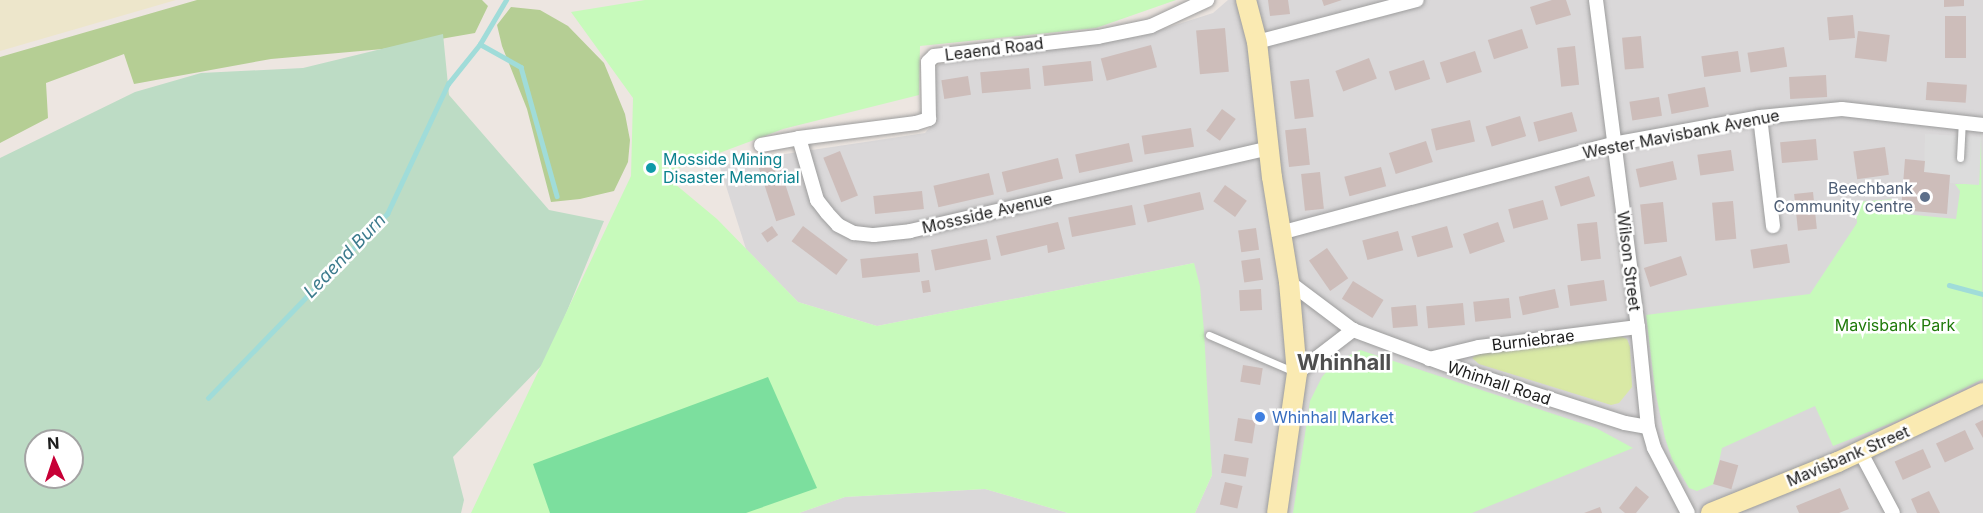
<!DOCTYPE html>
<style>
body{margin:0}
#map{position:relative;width:1983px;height:513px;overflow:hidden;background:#ede6e1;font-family:Inter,sans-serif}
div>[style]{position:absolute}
.residential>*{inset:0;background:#dad8d9}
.farmland>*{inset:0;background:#ede6cb}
.grass>*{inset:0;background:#d9e9a5}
.forest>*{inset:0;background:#b5ce94}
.wetland>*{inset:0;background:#bddcc5}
.park>*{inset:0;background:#c7fabb}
.pitch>*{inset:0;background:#7cdf9e}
.parking>*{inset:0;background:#dcdcdc}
.stream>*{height:4.5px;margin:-2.25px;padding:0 2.25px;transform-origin:2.25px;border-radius:2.25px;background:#a0dcd9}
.building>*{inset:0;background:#cdbdba;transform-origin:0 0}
.roads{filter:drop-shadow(0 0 2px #9d9d9d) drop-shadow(0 0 2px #9d9d9d)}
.lane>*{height:7px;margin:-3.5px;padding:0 3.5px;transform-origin:3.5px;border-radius:3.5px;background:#fff}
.street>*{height:14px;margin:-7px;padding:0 7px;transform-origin:7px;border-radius:7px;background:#fff}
.secondary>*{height:20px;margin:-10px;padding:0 10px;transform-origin:10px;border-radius:10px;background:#faeab2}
.dots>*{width:16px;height:16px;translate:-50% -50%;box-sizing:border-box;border:3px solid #fff;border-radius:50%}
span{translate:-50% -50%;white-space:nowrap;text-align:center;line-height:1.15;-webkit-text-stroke:5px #fff;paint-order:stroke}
.street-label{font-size:16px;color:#1c1c1c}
.culture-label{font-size:16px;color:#0d838f}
.left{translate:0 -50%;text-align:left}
.service-label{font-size:16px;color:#4e5e75}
.right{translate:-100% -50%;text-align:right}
.park-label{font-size:16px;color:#1f7a0a}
.shop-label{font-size:16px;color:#366cbe}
.water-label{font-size:18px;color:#3c7b8d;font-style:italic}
.district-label{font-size:22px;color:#4f4f4f;font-weight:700}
.north{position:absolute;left:24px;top:429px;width:60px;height:60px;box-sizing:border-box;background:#fff;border:2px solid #a4a4a4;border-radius:50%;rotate:357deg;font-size:16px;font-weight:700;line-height:24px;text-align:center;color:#1c1c1c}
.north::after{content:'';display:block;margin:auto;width:21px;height:27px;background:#c70036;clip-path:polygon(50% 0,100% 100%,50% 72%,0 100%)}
</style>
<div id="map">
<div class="residential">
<i style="clip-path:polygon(1228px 0,1983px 0,1983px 513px,1195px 513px,1212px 475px,1194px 263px,877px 326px,798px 302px,746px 249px,720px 167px,738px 161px,925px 133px,934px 123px,933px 70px,940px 64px,1141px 36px,1213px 13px)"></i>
<i style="clip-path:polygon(985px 489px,1068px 513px,799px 513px,845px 497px)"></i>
</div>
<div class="farmland">
<i style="clip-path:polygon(0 0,176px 0,0 51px)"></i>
</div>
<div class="grass">
<i style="clip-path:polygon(1620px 336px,1627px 339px,1630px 347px,1632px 387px,1619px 403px,1611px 405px,1479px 364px,1472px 358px,1477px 354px)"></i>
</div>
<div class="forest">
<i style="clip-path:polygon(197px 0,482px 0,488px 6px,475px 33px,383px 49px,271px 59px,134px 84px,124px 54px,46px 83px,48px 118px,0 143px,0 57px)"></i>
<i style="clip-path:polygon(511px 7px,540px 10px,568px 26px,604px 63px,625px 114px,630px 140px,628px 162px,614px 191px,580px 199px,551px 202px,527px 109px,502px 46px,497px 25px)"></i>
</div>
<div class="wetland">
<i style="clip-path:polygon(evenodd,443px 34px,449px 95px,549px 210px,604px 221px,547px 360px,453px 457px,464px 500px,461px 513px,0 513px,0 158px,135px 92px,201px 73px,303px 68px,443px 34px,36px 441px,72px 441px,72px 477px,36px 477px,36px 441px)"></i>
</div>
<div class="park">
<i style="clip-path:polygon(645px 0,1176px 0,1096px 28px,920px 46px,919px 95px,783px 129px,663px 174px,717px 219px,798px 302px,877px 326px,1194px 263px,1200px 286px,1204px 331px,1212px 475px,1195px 513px,1068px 513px,985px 489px,845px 497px,799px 513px,471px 513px,631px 176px,633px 98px,571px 12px)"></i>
<i style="clip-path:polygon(1981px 132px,1983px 379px,1904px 418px,1833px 446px,1815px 406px,1722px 448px,1714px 484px,1697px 491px,1689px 488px,1672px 459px,1665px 438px,1655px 390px,1646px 315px,1810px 294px,1857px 223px,1856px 202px,1896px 199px,1895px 213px,1956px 219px,1960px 191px,1955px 184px,1979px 184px)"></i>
<i style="clip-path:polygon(1360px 350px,1596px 428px,1633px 448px,1472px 513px,1293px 513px,1310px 401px,1322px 377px,1334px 363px)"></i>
</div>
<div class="pitch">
<i style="clip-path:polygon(768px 377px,817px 488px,746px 513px,550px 513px,533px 464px)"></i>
</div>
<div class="parking">
<i style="clip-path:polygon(1925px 134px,1981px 137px,1979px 185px,1950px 183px,1950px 175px,1924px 172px)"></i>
</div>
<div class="stream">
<i style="left:480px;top:44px;width:47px;rotate:29.3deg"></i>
<i style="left:521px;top:67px;width:134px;rotate:74.4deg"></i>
<i style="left:1949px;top:285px;width:35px;rotate:15deg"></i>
<i style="left:208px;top:398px;width:257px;rotate:-45.8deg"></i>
<i style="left:387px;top:214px;width:144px;rotate:-64.9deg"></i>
<i style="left:448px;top:84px;width:51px;rotate:-51.3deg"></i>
<i style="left:480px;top:44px;width:51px;rotate:-59.4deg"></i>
</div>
<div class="building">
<i style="clip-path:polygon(1268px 0,1288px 0,1290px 14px,1270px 16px)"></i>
<i style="clip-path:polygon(1322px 0,1342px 0,1324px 6px)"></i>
<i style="clip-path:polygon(1552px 0,1566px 0,1571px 15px,1536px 25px,1530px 7px)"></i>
<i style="clip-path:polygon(1944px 0,1964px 0,1964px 6px,1944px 7px)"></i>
<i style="left:1853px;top:15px;width:23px;height:26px;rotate:85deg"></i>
<i style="left:1945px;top:16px;width:21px;height:42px"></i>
<i style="left:1225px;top:28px;width:44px;height:29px;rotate:85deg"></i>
<i style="left:1522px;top:29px;width:20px;height:36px;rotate:72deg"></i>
<i style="left:1858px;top:31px;width:32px;height:27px;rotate:7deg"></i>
<i style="left:1641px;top:36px;width:32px;height:19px;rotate:85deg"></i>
<i style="left:1151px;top:45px;width:23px;height:52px;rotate:75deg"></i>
<i style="left:1575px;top:46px;width:39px;height:18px;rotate:84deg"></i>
<i style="left:1784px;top:47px;width:20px;height:37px;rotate:81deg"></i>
<i style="left:1475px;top:51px;width:22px;height:37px;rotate:72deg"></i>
<i style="left:1738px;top:51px;width:21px;height:37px;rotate:82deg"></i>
<i style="left:1369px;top:58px;width:22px;height:36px;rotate:69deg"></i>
<i style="left:1424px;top:60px;width:20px;height:37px;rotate:72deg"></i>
<i style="left:1091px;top:61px;width:20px;height:49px;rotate:84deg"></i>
<i style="left:1029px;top:68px;width:21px;height:49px;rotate:85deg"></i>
<i style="left:1826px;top:75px;width:22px;height:37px;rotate:87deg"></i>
<i style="left:968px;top:76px;width:19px;height:27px;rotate:81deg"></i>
<i style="left:1309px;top:79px;width:38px;height:19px;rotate:83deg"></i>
<i style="left:1927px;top:82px;width:40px;height:18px;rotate:4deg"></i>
<i style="left:1705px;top:87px;width:20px;height:38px;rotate:79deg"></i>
<i style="left:1659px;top:97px;width:19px;height:30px;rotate:81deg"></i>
<i style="left:1222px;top:109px;width:17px;height:27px;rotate:36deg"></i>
<i style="left:1572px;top:112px;width:20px;height:40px;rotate:75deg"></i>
<i style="left:1520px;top:116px;width:21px;height:36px;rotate:73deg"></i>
<i style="left:1470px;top:120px;width:22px;height:40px;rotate:77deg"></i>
<i style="left:1191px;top:128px;width:19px;height:50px;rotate:81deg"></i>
<i style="left:1306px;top:128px;width:37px;height:21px;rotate:84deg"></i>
<i style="left:1816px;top:139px;width:21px;height:36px;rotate:85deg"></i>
<i style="left:1426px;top:141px;width:22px;height:39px;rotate:72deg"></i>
<i style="left:1129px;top:143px;width:19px;height:55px;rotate:78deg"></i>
<i style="left:1885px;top:147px;width:28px;height:32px;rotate:82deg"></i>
<i style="left:1731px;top:150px;width:21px;height:34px;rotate:82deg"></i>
<i style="left:840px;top:151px;width:48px;height:18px;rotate:68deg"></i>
<i style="left:1058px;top:158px;width:21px;height:58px;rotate:76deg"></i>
<i style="left:777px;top:159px;width:59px;height:20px;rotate:72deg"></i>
<i style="clip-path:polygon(1905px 159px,1925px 161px,1924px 172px,1950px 175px,1947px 214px,1901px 210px)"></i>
<i style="left:1673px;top:161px;width:19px;height:38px;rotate:78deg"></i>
<i style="left:1381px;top:167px;width:20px;height:38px;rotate:75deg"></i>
<i style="left:1320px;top:172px;width:37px;height:19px;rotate:84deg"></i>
<i style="left:989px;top:173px;width:22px;height:57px;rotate:77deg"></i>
<i style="left:1589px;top:176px;width:21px;height:36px;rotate:73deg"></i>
<i style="left:1225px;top:185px;width:27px;height:20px;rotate:36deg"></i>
<i style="left:922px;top:191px;width:18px;height:49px;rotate:84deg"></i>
<i style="left:1200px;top:192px;width:18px;height:58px;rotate:77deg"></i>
<i style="left:1813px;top:192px;width:37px;height:19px;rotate:84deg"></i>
<i style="left:1543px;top:200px;width:20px;height:36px;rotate:75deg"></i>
<i style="left:1733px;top:201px;width:38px;height:21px;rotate:85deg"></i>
<i style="left:1663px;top:202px;width:40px;height:23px;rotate:84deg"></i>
<i style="left:1132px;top:205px;width:20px;height:65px;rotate:79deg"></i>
<i style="clip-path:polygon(1058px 222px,1065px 249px,1048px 253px,1047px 245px,1001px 256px,996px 236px)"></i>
<i style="left:1498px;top:222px;width:21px;height:37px;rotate:71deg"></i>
<i style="left:1597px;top:222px;width:37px;height:20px;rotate:84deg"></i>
<i style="left:772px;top:226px;width:11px;height:13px;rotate:56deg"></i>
<i style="left:803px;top:226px;width:56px;height:19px;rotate:37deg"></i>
<i style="left:1447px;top:226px;width:22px;height:37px;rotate:74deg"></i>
<i style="left:1256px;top:228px;width:22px;height:18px;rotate:82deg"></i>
<i style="left:1398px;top:231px;width:20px;height:37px;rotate:75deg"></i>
<i style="left:987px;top:239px;width:21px;height:57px;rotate:79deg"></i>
<i style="left:1787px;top:244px;width:19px;height:37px;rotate:81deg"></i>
<i style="left:1327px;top:248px;width:37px;height:22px;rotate:55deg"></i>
<i style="left:918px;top:253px;width:19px;height:58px;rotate:84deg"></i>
<i style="left:1681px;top:256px;width:20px;height:39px;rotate:72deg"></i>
<i style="left:1260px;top:258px;width:22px;height:19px;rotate:82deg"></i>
<i style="left:929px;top:280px;width:12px;height:8px;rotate:81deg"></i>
<i style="left:1604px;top:280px;width:21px;height:37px;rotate:82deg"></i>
<i style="left:1353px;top:281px;width:36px;height:21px;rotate:32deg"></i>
<i style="left:1261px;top:289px;width:21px;height:22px;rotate:87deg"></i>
<i style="left:1555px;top:289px;width:19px;height:37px;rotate:78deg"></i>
<i style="left:1509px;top:298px;width:20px;height:36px;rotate:84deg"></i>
<i style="left:1463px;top:303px;width:22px;height:37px;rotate:85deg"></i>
<i style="left:1416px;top:305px;width:21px;height:25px;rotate:85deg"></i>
<i style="left:1243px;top:365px;width:20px;height:17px;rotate:9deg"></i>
<i style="left:1238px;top:418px;width:18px;height:23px;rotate:9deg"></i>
<i style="clip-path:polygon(1983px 420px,1983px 438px,1975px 424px)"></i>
<i style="left:1965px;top:430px;width:21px;height:32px;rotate:65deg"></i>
<i style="left:1923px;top:449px;width:20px;height:31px;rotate:66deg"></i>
<i style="left:1224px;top:454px;width:25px;height:19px;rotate:9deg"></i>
<i style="left:1720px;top:460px;width:19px;height:25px;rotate:16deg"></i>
<i style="left:1225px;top:482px;width:18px;height:23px;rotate:13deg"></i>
<i style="clip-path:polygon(1636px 486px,1649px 497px,1636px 513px,1625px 513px,1619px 508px)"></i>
<i style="clip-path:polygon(1840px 488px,1849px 509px,1839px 513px,1799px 513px,1796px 506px)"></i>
<i style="clip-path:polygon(1929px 491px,1940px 513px,1917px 513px,1911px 499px)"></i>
<i style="clip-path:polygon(1600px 507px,1602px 513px,1584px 513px)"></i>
</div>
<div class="roads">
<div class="lane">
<i style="left:1960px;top:158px;width:35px;rotate:-87deg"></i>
<i style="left:1209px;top:335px;width:94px;rotate:23.3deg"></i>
</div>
<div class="street">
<i style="left:1596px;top:0;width:330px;rotate:82.7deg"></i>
<i style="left:1638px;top:327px;width:100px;rotate:84.3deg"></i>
<i style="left:1648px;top:427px;width:22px;rotate:74deg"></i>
<i style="left:1654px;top:448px;width:73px;rotate:62.4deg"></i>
<i style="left:1257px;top:42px;width:165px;rotate:-14.7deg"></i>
<i style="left:1760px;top:117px;width:110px;rotate:83.2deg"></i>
<i style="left:799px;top:138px;width:118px;rotate:-7.3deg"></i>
<i style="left:916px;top:123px;width:14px;rotate:-17deg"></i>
<i style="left:929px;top:119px;width:57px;rotate:-91deg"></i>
<i style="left:928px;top:62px;width:8px;rotate:-45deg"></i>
<i style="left:934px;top:56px;width:165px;rotate:-6.6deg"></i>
<i style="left:1098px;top:37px;width:54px;rotate:-11.7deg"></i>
<i style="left:1151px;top:26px;width:62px;rotate:-24.9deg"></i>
<i style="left:761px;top:145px;width:39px;rotate:-10deg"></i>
<i style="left:799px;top:138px;width:65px;rotate:73.8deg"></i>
<i style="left:817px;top:200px;width:16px;rotate:52deg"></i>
<i style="left:827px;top:213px;width:16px;rotate:47deg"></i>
<i style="left:838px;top:225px;width:18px;rotate:27deg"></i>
<i style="left:854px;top:233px;width:20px;rotate:6deg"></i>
<i style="left:874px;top:235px;width:36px;rotate:-6deg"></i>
<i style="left:910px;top:231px;width:368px;rotate:-13deg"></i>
<i style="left:1280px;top:233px;width:345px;rotate:-15deg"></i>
<i style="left:1613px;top:144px;width:149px;rotate:-10.4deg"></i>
<i style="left:1760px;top:117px;width:82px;rotate:-5.6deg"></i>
<i style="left:1842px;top:109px;width:142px;rotate:6.5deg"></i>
<i style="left:1289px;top:282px;width:80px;rotate:36.9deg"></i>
<i style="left:1353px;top:330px;width:117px;rotate:20.4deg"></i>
<i style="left:1463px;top:371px;width:170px;rotate:17.8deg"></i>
<i style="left:1625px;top:423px;width:23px;rotate:10deg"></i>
<i style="left:1429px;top:359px;width:51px;rotate:-13.5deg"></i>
<i style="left:1479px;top:347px;width:160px;rotate:-7.2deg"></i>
<i style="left:1297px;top:373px;width:71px;rotate:-37.5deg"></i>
<i style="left:1860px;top:451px;width:70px;rotate:62deg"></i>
</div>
<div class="secondary">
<i style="left:1246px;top:0;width:43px;rotate:75.3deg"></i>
<i style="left:1257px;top:42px;width:136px;rotate:83.7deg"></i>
<i style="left:1272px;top:177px;width:106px;rotate:80.8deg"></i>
<i style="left:1289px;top:282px;width:91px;rotate:85deg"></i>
<i style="left:1297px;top:373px;width:141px;rotate:98.1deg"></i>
<i style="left:1711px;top:513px;width:137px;rotate:-21.9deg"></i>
<i style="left:1838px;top:462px;width:161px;rotate:-25.4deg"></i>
</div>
</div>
<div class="dots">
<i style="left:651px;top:168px;background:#0f9aa8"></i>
<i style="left:1925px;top:197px;background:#5c6f8a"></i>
<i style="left:1260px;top:417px;background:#3f7fe0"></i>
</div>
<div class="street-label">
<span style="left:994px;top:49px;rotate:-7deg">Leaend Road</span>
<span style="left:1681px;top:134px;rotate:-11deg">Wester Mavisbank Avenue</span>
<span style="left:987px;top:213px;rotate:-13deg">Mossside Avenue</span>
<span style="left:1629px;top:261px;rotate:83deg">Wilson Street</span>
<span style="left:1533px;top:340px;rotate:-7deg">Burniebrae</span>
<span style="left:1499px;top:383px;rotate:18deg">Whinhall Road</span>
<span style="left:1848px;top:456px;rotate:-23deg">Mavisbank Street</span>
</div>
<div class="culture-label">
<span class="left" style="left:663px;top:168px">Mosside Mining<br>Disaster Memorial</span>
</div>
<div class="service-label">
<span class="right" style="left:1913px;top:197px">Beechbank<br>Community centre</span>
</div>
<div class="park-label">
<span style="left:1895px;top:325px">Mavisbank Park</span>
</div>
<div class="shop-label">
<span class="left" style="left:1272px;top:417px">Whinhall Market</span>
</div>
<div class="water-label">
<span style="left:345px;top:256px;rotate:-46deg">Leaend Burn</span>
</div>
<div class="district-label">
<span style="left:1344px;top:363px">Whinhall</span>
</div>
<div class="north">N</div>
</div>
